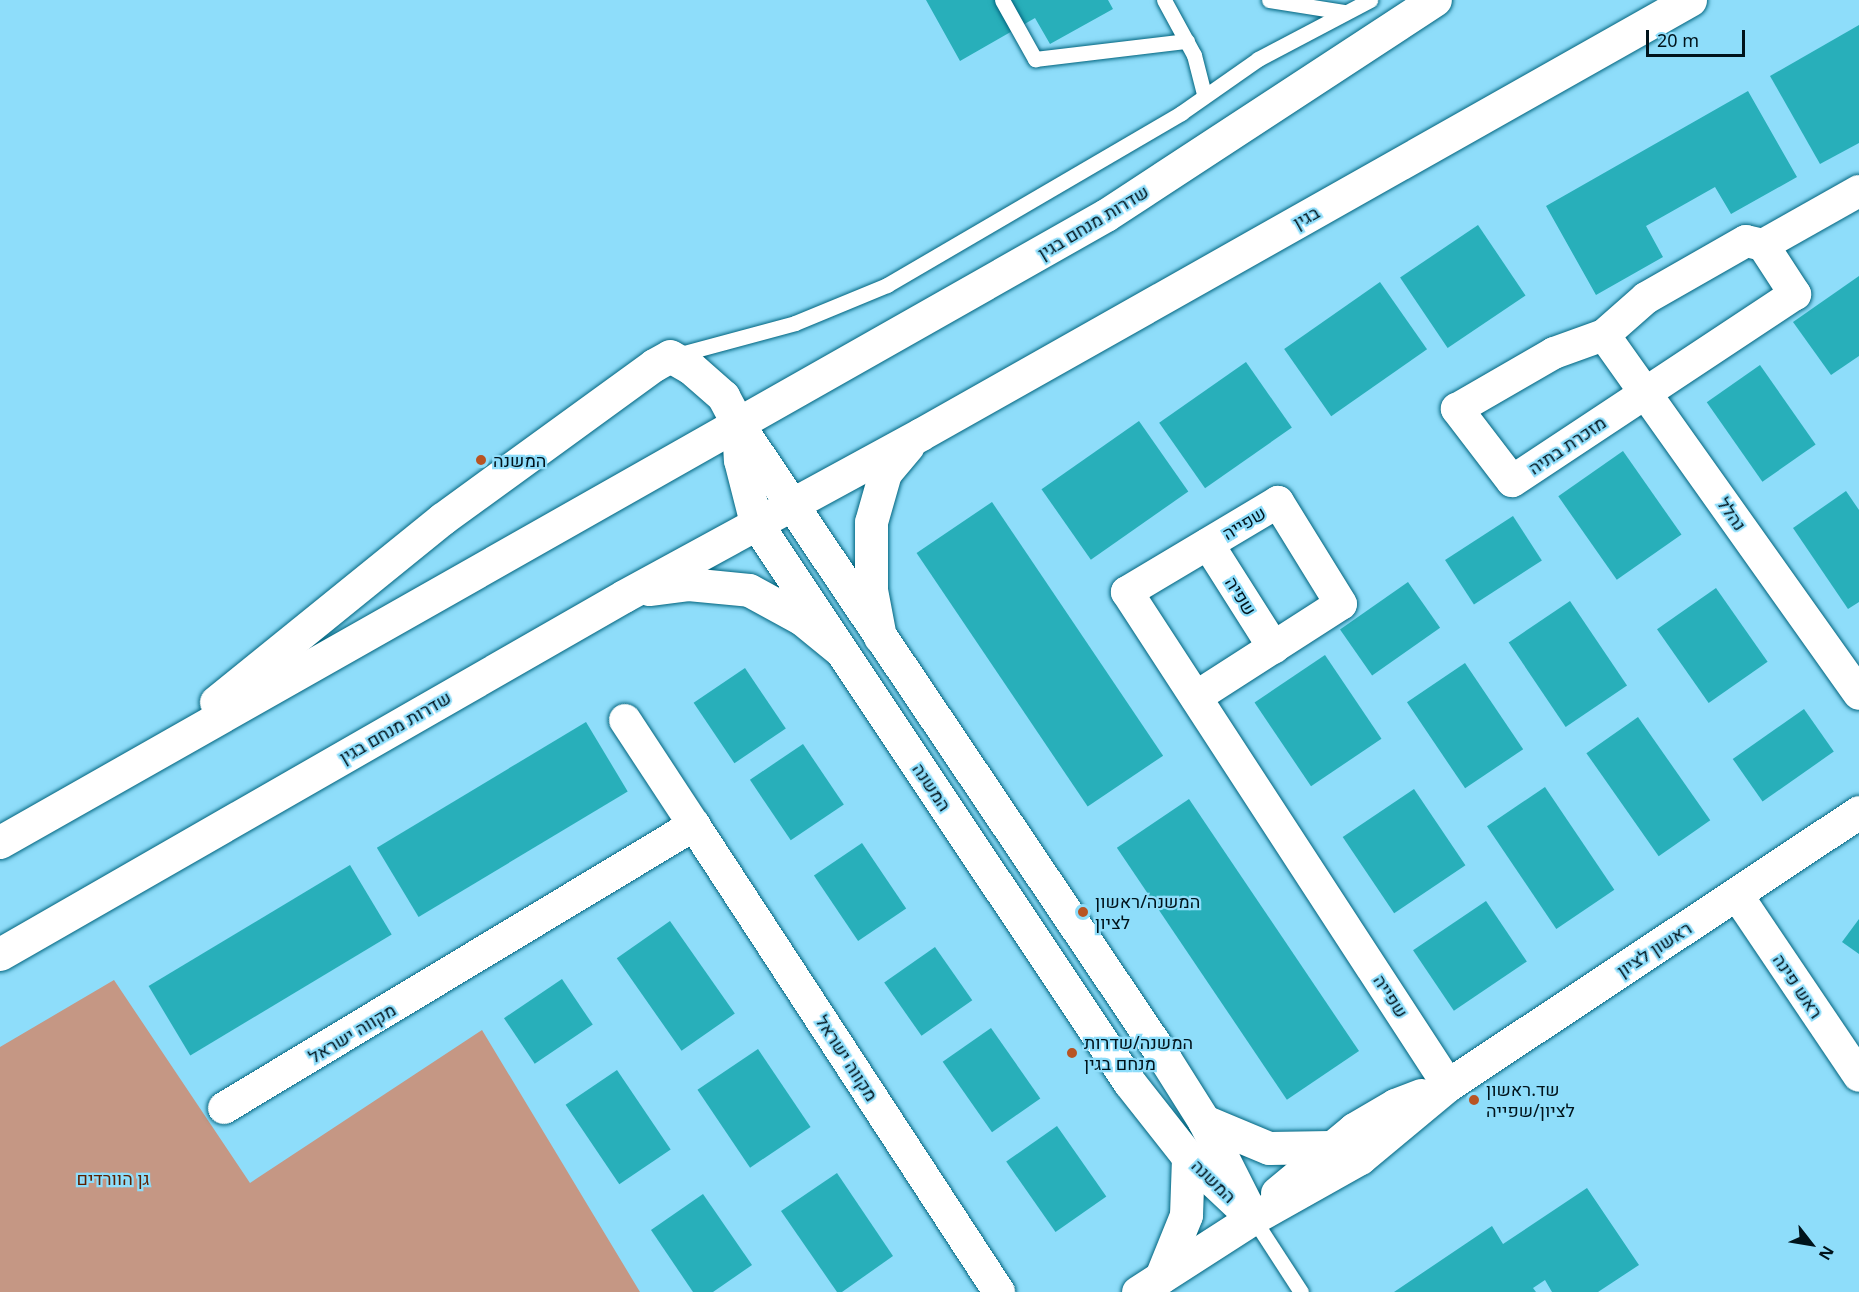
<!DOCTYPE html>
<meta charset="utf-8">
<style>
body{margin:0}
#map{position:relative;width:1859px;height:1292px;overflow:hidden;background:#8eddfa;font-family:"Noto Sans",Heebo,sans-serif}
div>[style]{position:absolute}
.green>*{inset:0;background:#c59784}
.building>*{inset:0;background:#28afba;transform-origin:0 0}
.roads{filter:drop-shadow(0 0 2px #00647e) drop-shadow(0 0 2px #00647e)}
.service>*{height:15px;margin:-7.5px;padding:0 7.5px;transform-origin:7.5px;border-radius:7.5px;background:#fff}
.minor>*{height:32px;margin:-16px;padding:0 16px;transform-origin:16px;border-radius:16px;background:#fff}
.tertiary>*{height:33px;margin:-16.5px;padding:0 16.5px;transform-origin:16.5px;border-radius:16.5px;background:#fff}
.secondary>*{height:33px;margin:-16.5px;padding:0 16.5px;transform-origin:16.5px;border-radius:16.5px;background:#fff}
.dots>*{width:16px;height:16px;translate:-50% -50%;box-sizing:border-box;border:3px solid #8eddfa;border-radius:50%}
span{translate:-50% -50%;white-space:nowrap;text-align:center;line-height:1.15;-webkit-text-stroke:4.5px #8eddfa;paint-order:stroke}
.street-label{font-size:18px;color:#00131b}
.poi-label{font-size:18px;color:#00131b}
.left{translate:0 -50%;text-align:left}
.park-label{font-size:18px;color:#5d2000}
.north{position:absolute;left:1781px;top:1214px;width:60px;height:60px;-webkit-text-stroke:4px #8eddfa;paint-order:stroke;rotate:121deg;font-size:16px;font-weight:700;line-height:24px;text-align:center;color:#00131b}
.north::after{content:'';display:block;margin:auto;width:21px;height:27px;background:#00131b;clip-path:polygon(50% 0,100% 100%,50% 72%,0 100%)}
.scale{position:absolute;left:1646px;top:30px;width:99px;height:27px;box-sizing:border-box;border:3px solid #00131b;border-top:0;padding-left:8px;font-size:18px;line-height:21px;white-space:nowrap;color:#00131b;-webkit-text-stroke:4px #8eddfa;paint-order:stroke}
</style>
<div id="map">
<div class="green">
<i style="clip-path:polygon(114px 980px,250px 1183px,482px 1030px,640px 1292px,0 1292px,0 1047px)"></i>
</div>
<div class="building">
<i style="clip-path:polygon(926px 0,1108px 0,1113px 9px,1050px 44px,1035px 18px,960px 61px)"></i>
<i style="clip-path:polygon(1859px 25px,1859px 143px,1820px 164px,1770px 76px)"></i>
<i style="clip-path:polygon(1748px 91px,1797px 177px,1731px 214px,1715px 187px,1646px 226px,1663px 257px,1596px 295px,1546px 206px)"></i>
<i style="left:1478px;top:225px;width:85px;height:94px;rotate:56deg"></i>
<i style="clip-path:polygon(1859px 276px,1859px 356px,1831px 375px,1793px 322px)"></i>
<i style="left:1380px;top:282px;width:82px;height:117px;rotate:55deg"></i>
<i style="left:1246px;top:362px;width:80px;height:106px;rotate:55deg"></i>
<i style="left:1760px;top:365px;width:97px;height:65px;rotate:55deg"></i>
<i style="left:1139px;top:421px;width:86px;height:119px;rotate:55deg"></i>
<i style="left:1623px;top:451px;width:102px;height:79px;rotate:55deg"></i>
<i style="clip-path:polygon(1846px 491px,1859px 510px,1859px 602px,1848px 609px,1793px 528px)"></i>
<i style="left:992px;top:502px;width:306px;height:91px;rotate:56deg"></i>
<i style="left:1513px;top:516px;width:53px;height:81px;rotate:57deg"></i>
<i style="left:1408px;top:582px;width:56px;height:83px;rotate:55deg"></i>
<i style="left:1716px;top:588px;width:90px;height:72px;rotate:55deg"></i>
<i style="left:1570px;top:601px;width:102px;height:74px;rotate:56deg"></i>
<i style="left:1325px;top:655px;width:101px;height:85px;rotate:56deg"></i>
<i style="left:1465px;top:663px;width:104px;height:70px;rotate:56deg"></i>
<i style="left:745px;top:668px;width:73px;height:62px;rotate:56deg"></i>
<i style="left:1804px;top:709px;width:52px;height:87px;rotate:55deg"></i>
<i style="left:1638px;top:717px;width:126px;height:63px;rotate:55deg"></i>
<i style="left:586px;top:722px;width:81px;height:244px;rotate:59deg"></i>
<i style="left:803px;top:744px;width:73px;height:64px;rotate:56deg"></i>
<i style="left:1545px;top:787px;width:124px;height:70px;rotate:56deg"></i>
<i style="left:1414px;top:789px;width:92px;height:86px;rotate:56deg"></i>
<i style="left:1189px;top:799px;width:304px;height:87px;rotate:56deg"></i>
<i style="left:862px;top:843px;width:79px;height:58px;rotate:56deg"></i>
<i style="left:350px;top:865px;width:81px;height:235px;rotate:59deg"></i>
<i style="left:1486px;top:901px;width:73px;height:88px;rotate:56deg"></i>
<i style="clip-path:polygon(1859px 919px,1859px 954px,1842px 942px)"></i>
<i style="left:670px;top:921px;width:113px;height:65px;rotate:55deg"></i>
<i style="left:935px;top:947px;width:65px;height:62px;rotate:55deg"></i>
<i style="left:562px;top:979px;width:55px;height:70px;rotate:56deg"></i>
<i style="left:991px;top:1028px;width:86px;height:59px;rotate:55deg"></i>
<i style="left:758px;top:1049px;width:94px;height:73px;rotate:56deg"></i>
<i style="left:617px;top:1070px;width:96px;height:62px;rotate:56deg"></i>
<i style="left:1057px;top:1126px;width:86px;height:62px;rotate:55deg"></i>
<i style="clip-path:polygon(837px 1173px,893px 1256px,842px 1292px,837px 1292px,781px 1211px)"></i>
<i style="clip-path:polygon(1587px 1188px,1639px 1265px,1598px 1292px,1552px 1292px,1545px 1280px,1533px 1288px,1536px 1292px,1394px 1292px,1492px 1226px,1503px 1244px)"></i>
<i style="clip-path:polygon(703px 1194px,752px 1265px,713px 1292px,693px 1292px,651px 1230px)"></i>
</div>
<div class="roads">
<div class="service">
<i style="left:1002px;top:0;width:68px;rotate:60.8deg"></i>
<i style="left:1035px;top:59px;width:153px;rotate:-6.8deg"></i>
<i style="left:1164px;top:0;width:63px;rotate:61.4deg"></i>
<i style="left:1194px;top:55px;width:40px;rotate:75.6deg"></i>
<i style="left:1269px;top:0;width:76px;rotate:9.1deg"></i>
<i style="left:673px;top:356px;width:126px;rotate:-15.1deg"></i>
<i style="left:795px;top:323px;width:100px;rotate:-22.4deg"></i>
<i style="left:887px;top:285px;width:341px;rotate:-30.3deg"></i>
<i style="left:1181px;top:113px;width:94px;rotate:-35deg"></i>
<i style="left:1258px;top:59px;width:127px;rotate:-27.8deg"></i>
<i style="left:1253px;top:1218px;width:88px;rotate:57deg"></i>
</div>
<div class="minor">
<i style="left:1763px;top:245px;width:59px;rotate:56.9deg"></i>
<i style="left:1795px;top:294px;width:339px;rotate:146.5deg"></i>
<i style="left:1512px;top:481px;width:91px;rotate:-127.4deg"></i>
<i style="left:1457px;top:409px;width:112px;rotate:-30deg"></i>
<i style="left:1554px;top:353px;width:53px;rotate:-19.8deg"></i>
<i style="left:1604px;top:335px;width:56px;rotate:-41.4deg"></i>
<i style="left:1646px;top:298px;width:115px;rotate:-29.7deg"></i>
<i style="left:1746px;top:241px;width:17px;rotate:13deg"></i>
<i style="left:1763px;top:245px;width:110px;rotate:-29.4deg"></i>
<i style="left:1604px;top:335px;width:440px;rotate:54.6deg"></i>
<i style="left:1208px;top:544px;width:123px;rotate:57.6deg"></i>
<i style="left:1196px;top:697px;width:172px;rotate:-32.7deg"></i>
<i style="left:1341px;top:604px;width:120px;rotate:-121.7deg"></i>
<i style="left:1278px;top:502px;width:176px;rotate:149.2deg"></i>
<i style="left:1127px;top:592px;width:588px;rotate:56.93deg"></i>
<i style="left:625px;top:720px;width:126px;rotate:56.7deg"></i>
<i style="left:1737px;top:895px;width:218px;rotate:56deg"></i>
<i style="left:224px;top:1108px;width:549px;rotate:-31.05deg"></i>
<i style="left:694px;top:825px;width:558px;rotate:56.85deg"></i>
</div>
<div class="tertiary">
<i style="left:738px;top:424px;width:36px;rotate:87deg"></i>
<i style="left:740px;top:460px;width:65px;rotate:75.7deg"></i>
<i style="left:756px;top:523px;width:672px;rotate:56.29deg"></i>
<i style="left:1129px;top:1082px;width:95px;rotate:51.8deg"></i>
<i style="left:1188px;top:1157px;width:89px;rotate:43.2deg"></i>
<i style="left:739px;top:426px;width:763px;rotate:56.06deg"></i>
<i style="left:1165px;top:1059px;width:73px;rotate:57.8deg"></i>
<i style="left:1204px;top:1121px;width:93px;rotate:63.2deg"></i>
<i style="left:1204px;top:1121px;width:70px;rotate:22.6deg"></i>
<i style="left:1269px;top:1148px;width:61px;rotate:-0.9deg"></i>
<i style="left:1277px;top:1193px;width:100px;rotate:-39.7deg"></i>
<i style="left:1354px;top:1129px;width:48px;rotate:-30.3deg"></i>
<i style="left:1395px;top:1105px;width:28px;rotate:-21deg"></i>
<i style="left:1161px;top:1277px;width:67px;rotate:-68deg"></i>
<i style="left:1186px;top:1215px;width:58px;rotate:-88deg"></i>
<i style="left:1138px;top:1292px;width:137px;rotate:-32.8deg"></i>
<i style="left:1253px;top:1218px;width:123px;rotate:-29.3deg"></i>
<i style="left:1360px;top:1158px;width:114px;rotate:-39.7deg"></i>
<i style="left:1448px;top:1085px;width:493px;rotate:-33.6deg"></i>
</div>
<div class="secondary">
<i style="left:649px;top:589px;width:39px;rotate:-7deg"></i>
<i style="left:688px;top:584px;width:61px;rotate:5.6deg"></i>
<i style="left:749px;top:590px;width:60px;rotate:28.7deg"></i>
<i style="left:802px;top:619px;width:49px;rotate:39.2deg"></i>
<i style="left:880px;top:637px;width:48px;rotate:-100.8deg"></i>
<i style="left:871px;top:590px;width:68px;rotate:-90deg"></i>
<i style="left:871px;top:522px;width:51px;rotate:-74.1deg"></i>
<i style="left:885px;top:473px;width:35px;rotate:-50deg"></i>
<i style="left:216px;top:702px;width:291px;rotate:-39deg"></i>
<i style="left:442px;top:519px;width:262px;rotate:-36deg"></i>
<i style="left:654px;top:365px;width:18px;rotate:-29deg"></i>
<i style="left:670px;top:356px;width:24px;rotate:30deg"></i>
<i style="left:691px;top:368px;width:43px;rotate:41.2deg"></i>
<i style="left:723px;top:396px;width:32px;rotate:62deg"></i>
<i style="left:0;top:842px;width:1271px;rotate:-29.55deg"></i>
<i style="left:1106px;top:215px;width:393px;rotate:-33.2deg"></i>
<i style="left:0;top:954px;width:719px;rotate:-29.84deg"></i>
<i style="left:624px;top:596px;width:338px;rotate:-28.6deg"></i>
<i style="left:921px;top:434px;width:883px;rotate:-29.44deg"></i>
</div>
</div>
<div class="dots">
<i style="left:481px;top:460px;background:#b85423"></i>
<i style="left:1083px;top:912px;background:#b85423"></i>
<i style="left:1072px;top:1053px;background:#b85423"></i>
<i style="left:1474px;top:1100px;background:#b85423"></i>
</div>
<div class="street-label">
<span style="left:1306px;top:217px;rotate:-29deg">בגין</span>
<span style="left:1093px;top:222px;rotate:-31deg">שדרות מנחם בגין</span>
<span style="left:1567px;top:445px;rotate:-34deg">מזכרת בתיה</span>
<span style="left:1732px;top:514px;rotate:55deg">נהלל</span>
<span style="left:1244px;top:523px;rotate:-31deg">שפייה</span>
<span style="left:1241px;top:596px;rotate:58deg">שפיה</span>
<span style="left:395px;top:727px;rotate:-30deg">שדרות מנחם בגין</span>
<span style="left:932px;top:787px;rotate:56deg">המשנה</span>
<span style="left:1654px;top:949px;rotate:-33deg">ראשון לציון</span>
<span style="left:1798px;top:986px;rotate:56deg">ראש פינה</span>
<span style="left:1391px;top:996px;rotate:57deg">שפייה</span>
<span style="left:352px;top:1033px;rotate:-31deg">מקווה ישראל</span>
<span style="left:847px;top:1058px;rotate:57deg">מקווה ישראל</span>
<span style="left:1214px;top:1181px;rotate:44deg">המשנה</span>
</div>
<div class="poi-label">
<span class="left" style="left:493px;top:460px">המשנה</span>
<span class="left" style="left:1095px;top:912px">המשנה/ראשון<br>לציון</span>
<span class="left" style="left:1084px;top:1053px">המשנה/שדרות<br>מנחם בגין</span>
<span class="left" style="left:1486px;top:1100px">שד.ראשון<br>לציון/שפייה</span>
</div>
<div class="park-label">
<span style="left:113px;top:1178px">גן הוורדים</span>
</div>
<div class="north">N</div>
<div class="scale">20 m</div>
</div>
